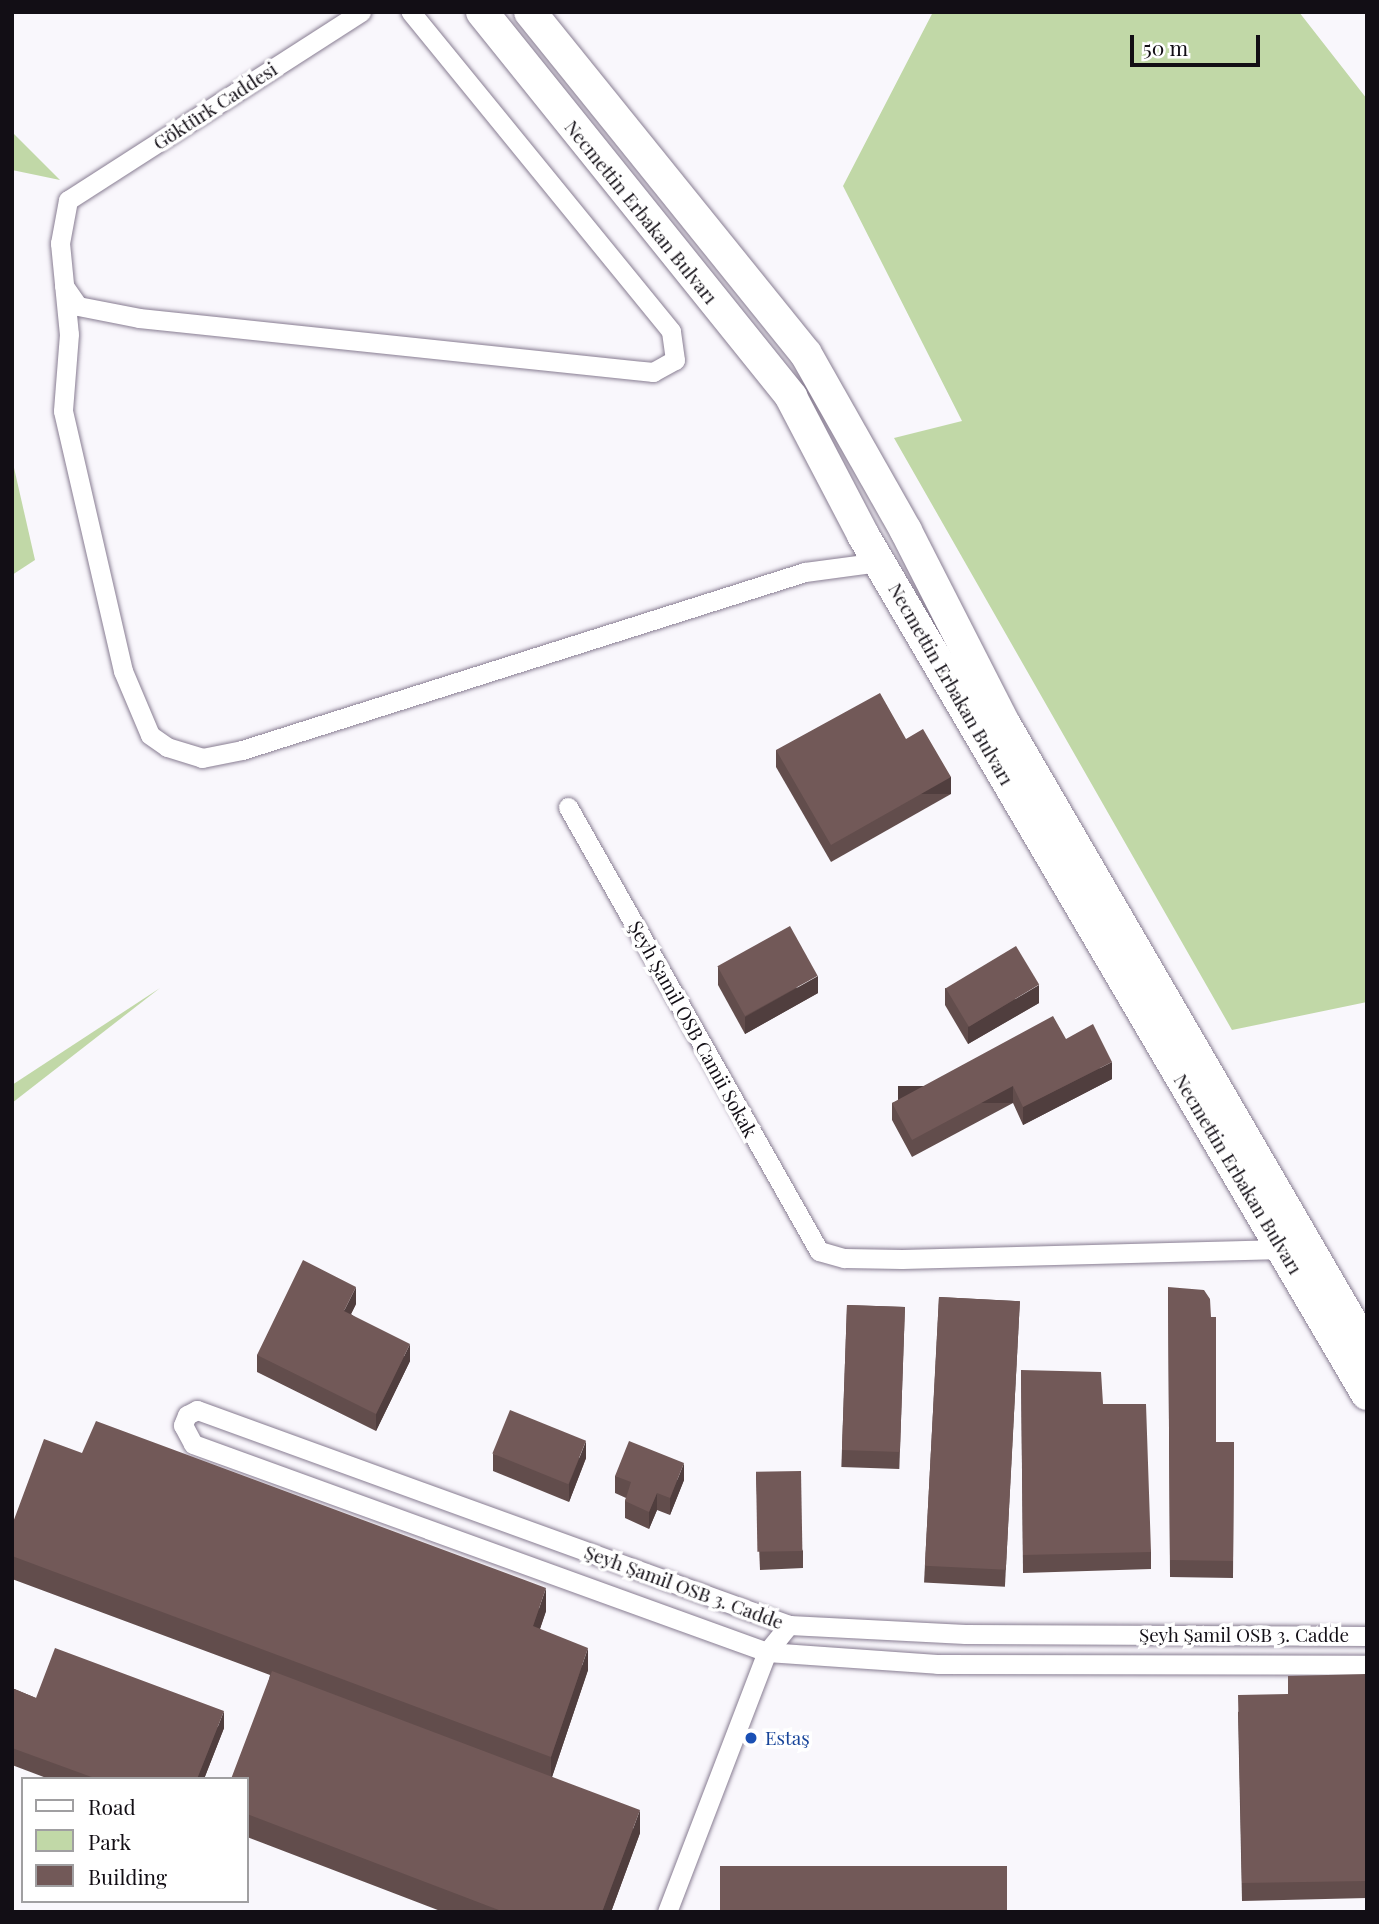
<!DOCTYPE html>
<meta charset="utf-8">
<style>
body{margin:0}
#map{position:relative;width:1379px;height:1924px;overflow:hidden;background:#f9f7fc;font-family:"Playfair Display",serif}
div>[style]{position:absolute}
.green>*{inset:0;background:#c1d8a7}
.roads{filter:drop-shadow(0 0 2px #887d92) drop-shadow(0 0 2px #887d92)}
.minor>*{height:19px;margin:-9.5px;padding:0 9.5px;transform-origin:9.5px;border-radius:9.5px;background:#fff}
.primary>*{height:32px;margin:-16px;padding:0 16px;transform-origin:16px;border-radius:16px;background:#fff}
.wall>*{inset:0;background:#624d4c;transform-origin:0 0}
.shaded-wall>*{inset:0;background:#503e3e;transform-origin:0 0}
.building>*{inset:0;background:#725958;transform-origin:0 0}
.dots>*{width:19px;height:19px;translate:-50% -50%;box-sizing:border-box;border:4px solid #fff;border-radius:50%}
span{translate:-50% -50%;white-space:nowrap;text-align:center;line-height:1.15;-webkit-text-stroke:7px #fff;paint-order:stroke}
.street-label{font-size:19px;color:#120e15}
.transit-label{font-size:19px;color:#164399}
.left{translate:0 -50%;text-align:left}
.frame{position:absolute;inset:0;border:14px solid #120e15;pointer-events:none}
.legend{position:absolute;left:21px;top:1777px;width:228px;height:126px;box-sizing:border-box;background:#fff;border:2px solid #a09fa1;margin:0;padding:9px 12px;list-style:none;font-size:21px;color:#120e15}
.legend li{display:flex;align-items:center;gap:14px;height:35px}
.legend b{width:35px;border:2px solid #a09fa1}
.scale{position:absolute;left:1130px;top:35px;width:130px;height:32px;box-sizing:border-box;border:4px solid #120e15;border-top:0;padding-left:9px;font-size:21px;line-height:24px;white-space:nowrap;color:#120e15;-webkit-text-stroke:5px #fff;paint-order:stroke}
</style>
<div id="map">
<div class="green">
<i style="clip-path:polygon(933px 12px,1299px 12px,1367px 99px,1367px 1002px,1232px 1030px,894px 438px,962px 421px,843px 186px)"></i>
<i style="clip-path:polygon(12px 132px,60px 180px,12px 170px)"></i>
<i style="clip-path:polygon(12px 459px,35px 560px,12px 575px)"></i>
<i style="clip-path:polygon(160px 988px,12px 1103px,12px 1085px)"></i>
</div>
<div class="roads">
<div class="minor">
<i style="left:361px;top:12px;width:348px;rotate:147.3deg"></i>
<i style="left:68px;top:200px;width:44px;rotate:100.5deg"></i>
<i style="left:60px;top:243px;width:91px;rotate:84.4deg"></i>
<i style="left:69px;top:334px;width:77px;rotate:94.5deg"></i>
<i style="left:63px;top:411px;width:267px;rotate:77deg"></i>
<i style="left:123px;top:671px;width:69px;rotate:67.1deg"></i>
<i style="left:150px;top:735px;width:21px;rotate:35deg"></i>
<i style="left:167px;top:747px;width:37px;rotate:17deg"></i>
<i style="left:202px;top:758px;width:41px;rotate:-11.3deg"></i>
<i style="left:242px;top:750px;width:590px;rotate:-17.55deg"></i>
<i style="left:805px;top:572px;width:76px;rotate:-7.6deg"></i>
<i style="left:64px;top:286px;width:24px;rotate:55deg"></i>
<i style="left:78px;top:306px;width:62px;rotate:11.1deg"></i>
<i style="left:139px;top:318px;width:517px;rotate:6deg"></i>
<i style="left:653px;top:372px;width:25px;rotate:-29deg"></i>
<i style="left:675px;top:360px;width:29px;rotate:-98deg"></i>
<i style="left:671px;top:331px;width:412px;rotate:-129.2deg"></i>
<i style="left:568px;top:807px;width:510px;rotate:60.52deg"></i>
<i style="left:819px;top:1251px;width:26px;rotate:16deg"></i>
<i style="left:844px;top:1258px;width:58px;rotate:1deg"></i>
<i style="left:902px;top:1259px;width:381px;rotate:-1.5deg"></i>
<i style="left:1367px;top:1636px;width:402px;rotate:-179.7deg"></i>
<i style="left:965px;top:1634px;width:176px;rotate:-177.1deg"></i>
<i style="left:789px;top:1625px;width:630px;rotate:-160.04deg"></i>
<i style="left:197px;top:1410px;width:11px;rotate:153deg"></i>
<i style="left:187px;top:1415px;width:11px;rotate:112deg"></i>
<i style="left:183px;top:1425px;width:21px;rotate:62deg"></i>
<i style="left:193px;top:1444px;width:611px;rotate:19.92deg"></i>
<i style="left:767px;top:1652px;width:170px;rotate:4deg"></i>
<i style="left:937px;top:1664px;width:430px;rotate:0.1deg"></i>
<i style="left:667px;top:1912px;width:279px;rotate:-69deg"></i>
<i style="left:767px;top:1652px;width:35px;rotate:-51deg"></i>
</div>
<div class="primary">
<i style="left:482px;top:12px;width:494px;rotate:51.2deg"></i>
<i style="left:791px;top:397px;width:156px;rotate:62.4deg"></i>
<i style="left:863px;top:535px;width:996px;rotate:59.6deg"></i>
<i style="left:530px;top:12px;width:439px;rotate:51.1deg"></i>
<i style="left:806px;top:354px;width:203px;rotate:60.5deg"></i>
<i style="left:906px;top:531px;width:218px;rotate:63deg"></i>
<i style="left:1005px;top:725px;width:721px;rotate:59.88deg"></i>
</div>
</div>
<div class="wall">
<i style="clip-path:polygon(906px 739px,951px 794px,831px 862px,776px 767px,776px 750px)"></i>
<i style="clip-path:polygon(718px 967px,818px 993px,745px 1034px,718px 985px)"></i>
<i style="clip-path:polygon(945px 988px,1039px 1003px,968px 1044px,945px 1005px)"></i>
<i style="clip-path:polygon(1066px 1039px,1112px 1079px,1023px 1125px,1013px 1103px,912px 1157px,892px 1120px,892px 1103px)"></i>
<i style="clip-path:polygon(1168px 1287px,1216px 1442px,1234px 1442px,1233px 1578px,1170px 1577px)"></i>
<i style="left:939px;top:1297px;width:81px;height:286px;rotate:3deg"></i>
<i style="clip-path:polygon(356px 1304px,351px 1314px,410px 1361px,376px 1431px,257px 1372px,257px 1355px)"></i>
<i style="left:847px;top:1305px;width:58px;height:162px;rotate:2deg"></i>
<i style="clip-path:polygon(1021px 1370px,1103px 1404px,1151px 1552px,1151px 1569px,1023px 1573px)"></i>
<i style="clip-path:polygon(82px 1453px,546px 1611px,540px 1629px,588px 1670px,552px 1777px,640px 1833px,611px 1912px,443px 1912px,247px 1837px,247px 1779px,270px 1675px,12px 1579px,12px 1525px)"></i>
<i style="clip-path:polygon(493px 1454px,586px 1458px,569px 1502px,493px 1471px)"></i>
<i style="clip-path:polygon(756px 1473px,803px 1551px,803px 1568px,760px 1570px)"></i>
<i style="clip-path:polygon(615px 1476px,684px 1480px,670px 1515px,657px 1510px,649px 1529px,625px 1518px,625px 1501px,626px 1498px,615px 1493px)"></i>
<i style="clip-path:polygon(1367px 1674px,1367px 1898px,1242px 1901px,1238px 1712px,1288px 1694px)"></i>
<i style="clip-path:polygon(12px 1688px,36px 1698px,224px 1728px,204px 1779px,49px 1779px,12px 1765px)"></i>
</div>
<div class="shaded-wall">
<i style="left:951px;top:777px;width:17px;height:138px;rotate:90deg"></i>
<i style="clip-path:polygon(818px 976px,818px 993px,745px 1034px,745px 1017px)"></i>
<i style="clip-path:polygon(1039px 985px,1039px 1003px,968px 1044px,968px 1027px)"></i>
<i style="clip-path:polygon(1112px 1062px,1112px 1079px,1023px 1125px,1023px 1107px)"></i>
<i style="left:1013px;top:1086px;width:17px;height:115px;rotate:90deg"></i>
<i style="clip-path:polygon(356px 1287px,356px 1304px,344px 1328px,344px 1311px)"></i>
<i style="clip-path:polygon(410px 1344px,410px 1361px,376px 1431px,376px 1414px)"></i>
<i style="clip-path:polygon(586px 1441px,586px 1458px,569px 1502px,569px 1484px)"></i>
<i style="clip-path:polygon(684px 1463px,684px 1480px,670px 1515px,670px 1498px)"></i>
<i style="clip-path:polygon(657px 1493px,657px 1510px,649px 1529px,649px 1512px)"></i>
<i style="clip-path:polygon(546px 1588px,546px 1611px,533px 1649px,533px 1626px)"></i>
<i style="clip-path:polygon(588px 1648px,588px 1670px,551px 1780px,551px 1757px)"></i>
<i style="clip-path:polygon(224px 1711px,224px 1728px,204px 1779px,197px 1779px)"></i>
<i style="clip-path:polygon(640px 1810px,640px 1833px,611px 1912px,602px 1912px)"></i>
</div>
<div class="building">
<i style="clip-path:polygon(880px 693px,906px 739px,923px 729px,951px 777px,831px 845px,776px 750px)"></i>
<i style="left:790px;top:926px;width:57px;height:83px;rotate:61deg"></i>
<i style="left:1016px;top:946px;width:45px;height:82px;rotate:59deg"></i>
<i style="clip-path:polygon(1053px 1016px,1066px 1039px,1093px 1024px,1112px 1062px,1023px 1107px,1013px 1086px,912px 1140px,892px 1103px)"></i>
<i style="clip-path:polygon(303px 1260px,356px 1287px,344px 1311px,410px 1344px,376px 1414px,257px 1355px)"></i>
<i style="clip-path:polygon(1168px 1287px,1204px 1290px,1210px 1299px,1211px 1317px,1216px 1317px,1216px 1442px,1234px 1442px,1233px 1561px,1170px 1560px)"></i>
<i style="left:939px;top:1297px;width:81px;height:269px;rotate:3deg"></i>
<i style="left:847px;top:1305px;width:58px;height:145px;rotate:2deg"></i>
<i style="clip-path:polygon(1021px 1370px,1101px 1372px,1103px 1404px,1146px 1404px,1151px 1552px,1023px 1555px)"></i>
<i style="left:510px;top:1410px;width:82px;height:47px;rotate:22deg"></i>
<i style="clip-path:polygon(96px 1421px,546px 1588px,533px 1626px,588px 1648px,551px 1757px,12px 1556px,12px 1525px,44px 1439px,82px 1453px)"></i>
<i style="clip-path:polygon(629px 1441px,684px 1463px,670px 1498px,657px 1493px,649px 1512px,625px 1501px,631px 1482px,615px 1476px)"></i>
<i style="left:801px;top:1471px;width:80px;height:45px;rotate:89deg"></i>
<i style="clip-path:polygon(55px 1648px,224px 1711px,197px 1779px,97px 1779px,12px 1748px,12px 1688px,36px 1698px)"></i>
<i style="clip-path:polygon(272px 1671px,640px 1810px,602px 1912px,504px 1912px,247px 1814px,247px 1779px,231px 1779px)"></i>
<i style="clip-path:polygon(1367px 1674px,1367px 1881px,1242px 1883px,1238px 1695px,1288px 1694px,1288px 1676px)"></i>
<i style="left:1007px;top:1866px;width:46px;height:287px;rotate:90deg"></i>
</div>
<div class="dots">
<i style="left:751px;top:1738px;background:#1a4fb4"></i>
</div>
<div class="street-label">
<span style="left:215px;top:106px;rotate:-33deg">Göktürk Caddesi</span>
<span style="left:641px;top:212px;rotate:51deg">Necmettin Erbakan Bulvarı</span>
<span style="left:951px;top:684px;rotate:60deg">Necmettin Erbakan Bulvarı</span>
<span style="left:693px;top:1029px;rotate:61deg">Şeyh Şamil OSB Camii Sokak</span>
<span style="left:1238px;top:1174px;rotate:59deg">Necmettin Erbakan Bulvarı</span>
<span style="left:684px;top:1587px;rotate:20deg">Şeyh Şamil OSB 3. Cadde</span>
<span style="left:1244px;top:1635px">Şeyh Şamil OSB 3. Cadde</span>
</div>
<div class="transit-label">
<span class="left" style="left:765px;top:1738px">Estaş</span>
</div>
<div class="frame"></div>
<ul class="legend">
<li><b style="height:9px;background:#fff"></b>Road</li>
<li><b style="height:19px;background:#c1d8a7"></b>Park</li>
<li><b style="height:19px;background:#725958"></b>Building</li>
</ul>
<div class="scale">50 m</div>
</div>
